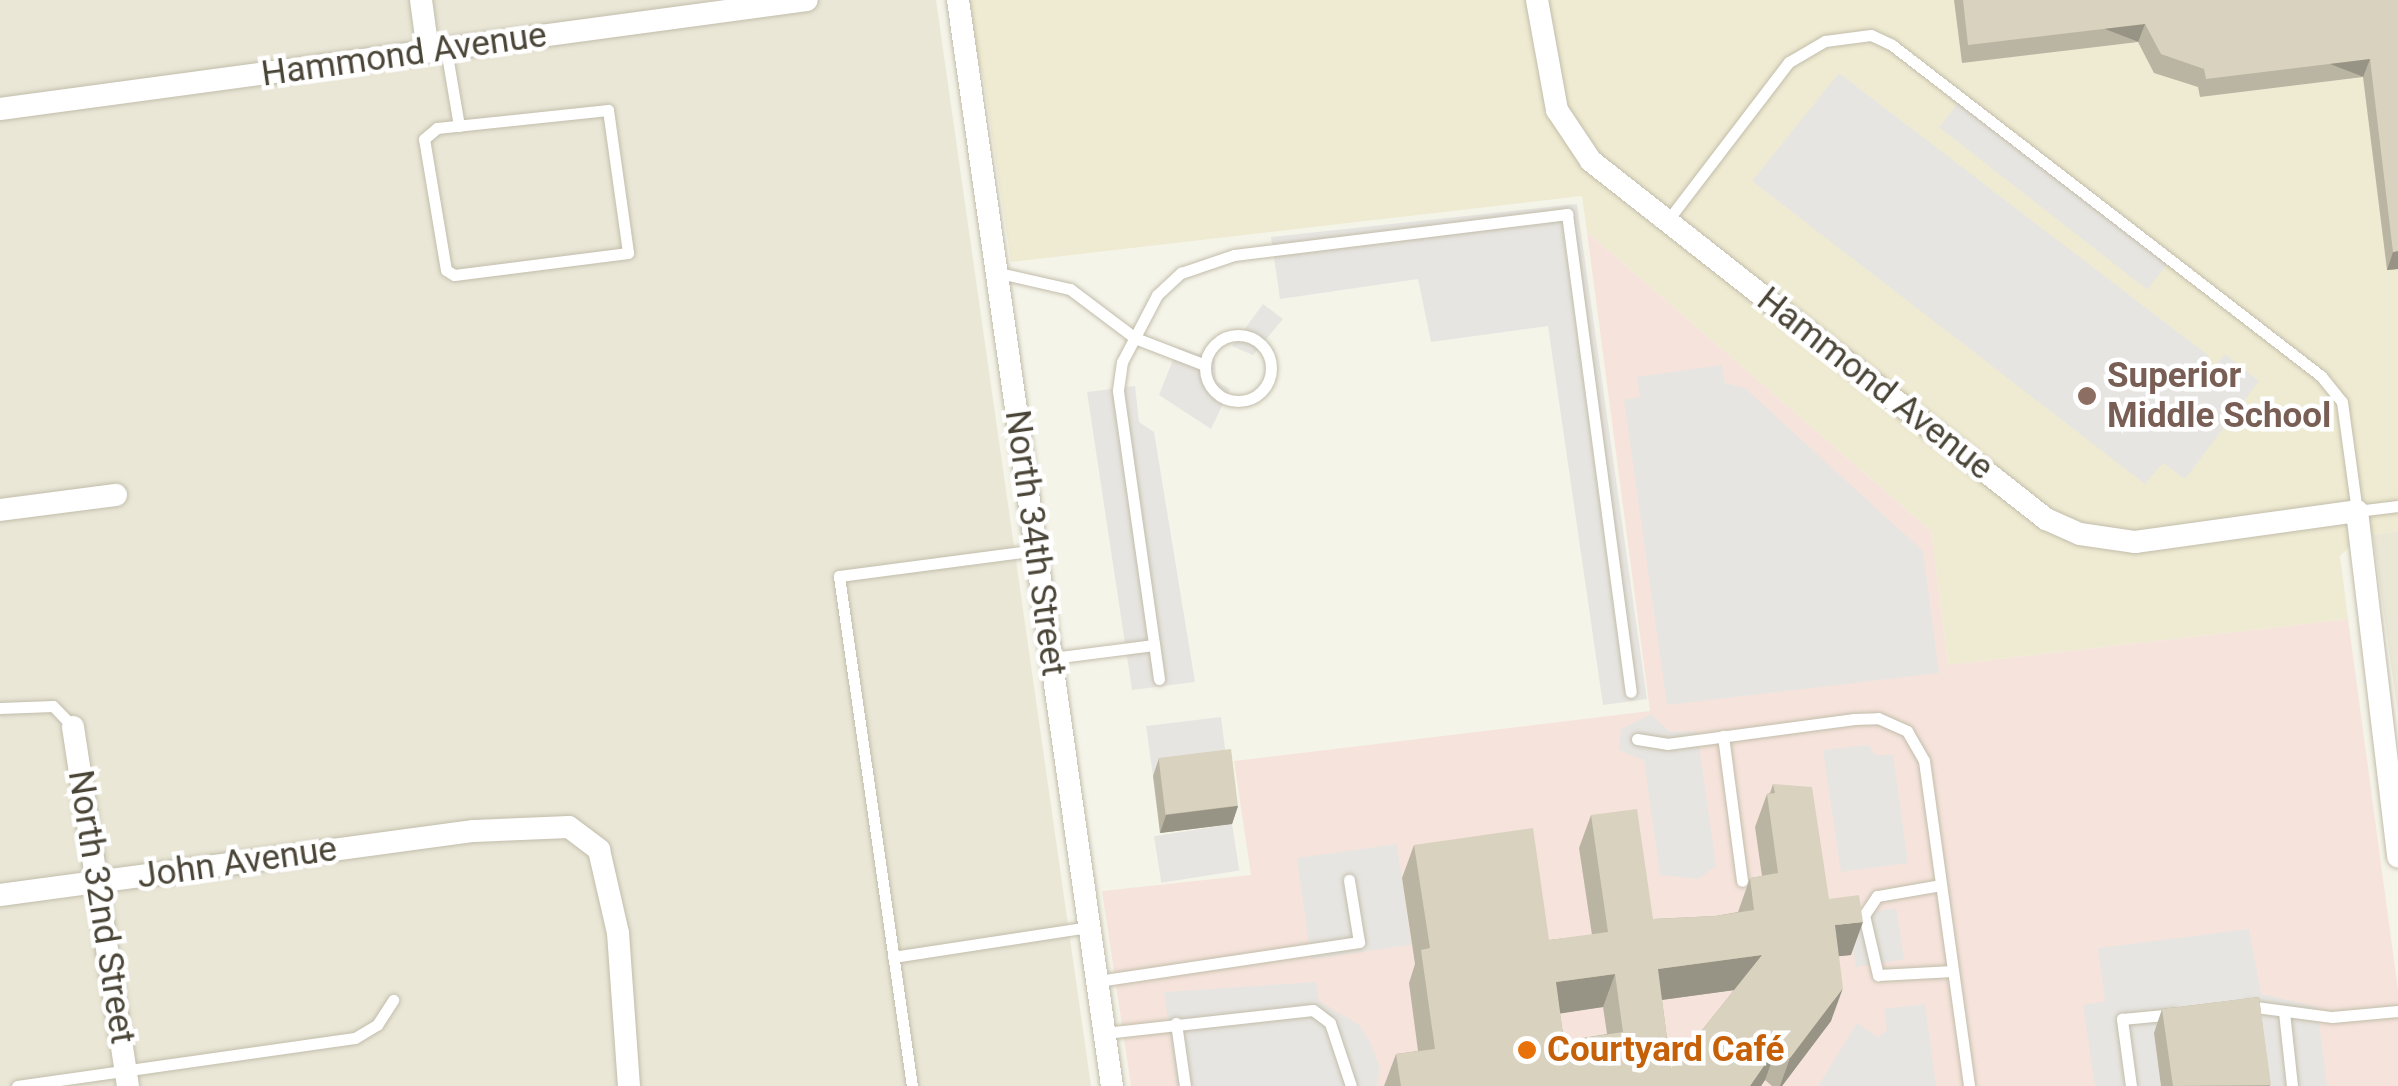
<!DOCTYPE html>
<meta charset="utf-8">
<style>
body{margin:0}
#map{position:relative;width:2398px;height:1086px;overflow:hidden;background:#f5f4e9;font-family:Roboto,sans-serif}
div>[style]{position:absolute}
.residential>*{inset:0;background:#eae7d7}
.education>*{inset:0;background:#efebd2}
.medical>*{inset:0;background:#f6e4dc}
.parking>*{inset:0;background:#e7e5e1;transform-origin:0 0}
.roads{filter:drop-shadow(0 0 2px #c2bdab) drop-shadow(0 0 2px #c2bdab)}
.lane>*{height:11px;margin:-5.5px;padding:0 5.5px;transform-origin:5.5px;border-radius:5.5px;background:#fff}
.lane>.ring{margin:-5.5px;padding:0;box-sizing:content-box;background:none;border:11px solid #fff;border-radius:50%}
.street>*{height:22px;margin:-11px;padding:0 11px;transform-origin:11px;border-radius:11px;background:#fff}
.wall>*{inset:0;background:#bab5a3}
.shaded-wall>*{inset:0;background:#979385;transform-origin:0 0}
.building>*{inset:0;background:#d8d2be;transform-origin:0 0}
.dots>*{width:28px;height:28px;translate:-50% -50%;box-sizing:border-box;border:5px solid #fff;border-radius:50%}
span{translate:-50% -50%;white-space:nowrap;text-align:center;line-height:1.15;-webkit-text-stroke:9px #fff;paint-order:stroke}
.street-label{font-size:35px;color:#4a4537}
.education-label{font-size:35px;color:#785e54;font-weight:700}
.left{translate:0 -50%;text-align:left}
.food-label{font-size:35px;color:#c56008;font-weight:700}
</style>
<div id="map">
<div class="residential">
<i style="clip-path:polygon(0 0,936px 0,1091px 1086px,0 1086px)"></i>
<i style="clip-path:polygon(2398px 531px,2398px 715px,2373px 535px)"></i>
</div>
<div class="education">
<i style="clip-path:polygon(961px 0,2398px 0,2398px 531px,2360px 537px,2340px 556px,2348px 619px,1948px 665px,1931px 531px,1587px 232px,1582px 196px,1011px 262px,983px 76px)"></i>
</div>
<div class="medical">
<i style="clip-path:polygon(1587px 232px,1931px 531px,1948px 665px,2348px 619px,2398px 990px,2398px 1086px,1131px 1086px,1102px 891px,1251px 875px,1234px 761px,1650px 711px)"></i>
</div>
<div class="parking">
<i style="clip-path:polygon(1839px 73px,2209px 356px,2196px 372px,2203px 378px,2225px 354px,2259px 381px,2185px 479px,2163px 463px,2145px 484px,1752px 181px)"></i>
<i style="left:1962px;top:98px;width:264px;height:37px;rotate:38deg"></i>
<i style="clip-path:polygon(1577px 204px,1647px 699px,1603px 705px,1548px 326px,1431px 342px,1418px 279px,1280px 299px,1271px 237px)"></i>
<i style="clip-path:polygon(1263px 304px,1283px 319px,1253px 355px,1232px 346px)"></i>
<i style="clip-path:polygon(1178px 347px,1215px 359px,1216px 381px,1230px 389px,1211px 429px,1159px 395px)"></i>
<i style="clip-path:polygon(1722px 365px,1725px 383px,1745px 388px,1923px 551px,1939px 673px,1667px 705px,1624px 400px,1640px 397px,1637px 377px)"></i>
<i style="clip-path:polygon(1135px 386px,1139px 422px,1154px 432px,1195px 682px,1132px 690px,1087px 392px)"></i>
<i style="clip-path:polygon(1651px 714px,1670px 732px,1697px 731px,1716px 866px,1698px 879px,1660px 875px,1644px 760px,1619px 750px,1621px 729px)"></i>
<i style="clip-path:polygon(1221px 717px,1226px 756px,1202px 770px,1153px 776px,1146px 726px)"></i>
<i style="clip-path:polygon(1868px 745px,1876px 755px,1893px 755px,1908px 863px,1841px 872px,1823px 750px)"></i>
<i style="left:1232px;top:824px;width:47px;height:79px;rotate:81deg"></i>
<i style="left:1397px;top:844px;width:102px;height:101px;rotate:82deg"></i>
<i style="left:1896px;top:908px;width:52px;height:49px;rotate:81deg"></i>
<i style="clip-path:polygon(2249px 929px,2261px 994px,2317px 1007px,2327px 1086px,2259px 1086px,2154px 1034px,2161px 1086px,2095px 1086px,2083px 1005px,2105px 1001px,2098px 948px)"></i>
<i style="clip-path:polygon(1316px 982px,1319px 1001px,1359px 1025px,1370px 1041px,1380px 1068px,1377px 1086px,1177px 1086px,1164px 992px)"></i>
<i style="clip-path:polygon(1925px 1004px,1936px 1086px,1818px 1086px,1857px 1023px,1878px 1037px,1887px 1030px,1884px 1009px)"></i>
</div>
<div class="roads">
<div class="lane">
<i style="left:446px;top:49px;width:78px;rotate:80.4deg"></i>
<i style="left:608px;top:110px;width:144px;rotate:82deg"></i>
<i style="left:628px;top:253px;width:175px;rotate:172.8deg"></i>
<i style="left:454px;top:275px;width:9px;rotate:-148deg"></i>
<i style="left:446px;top:270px;width:133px;rotate:-99.5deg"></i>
<i style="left:424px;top:139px;width:17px;rotate:-40deg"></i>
<i style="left:437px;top:128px;width:172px;rotate:-6deg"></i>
<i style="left:1668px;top:220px;width:199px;rotate:-52.6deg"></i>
<i style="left:1789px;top:62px;width:42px;rotate:-30.3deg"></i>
<i style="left:1825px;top:41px;width:46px;rotate:-7.4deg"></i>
<i style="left:1871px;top:35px;width:23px;rotate:25deg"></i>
<i style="left:1892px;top:45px;width:542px;rotate:37.65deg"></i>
<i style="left:2321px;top:376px;width:33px;rotate:51deg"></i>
<i style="left:2342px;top:402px;width:110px;rotate:82.2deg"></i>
<i style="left:2357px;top:511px;width:41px;rotate:-7deg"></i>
<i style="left:995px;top:272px;width:77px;rotate:12.8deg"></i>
<i style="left:1070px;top:289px;width:81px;rotate:37deg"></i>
<i style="left:1135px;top:338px;width:75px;rotate:21.1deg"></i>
<i class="ring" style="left:1205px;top:335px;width:55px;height:55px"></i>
<i style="left:1052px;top:658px;width:103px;rotate:-7.3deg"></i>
<i style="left:1159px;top:679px;width:292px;rotate:-98.1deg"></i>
<i style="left:1118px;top:390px;width:28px;rotate:-82deg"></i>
<i style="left:1122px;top:362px;width:76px;rotate:-62.4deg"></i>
<i style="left:1157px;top:295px;width:33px;rotate:-43deg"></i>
<i style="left:1181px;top:273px;width:56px;rotate:-18.8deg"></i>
<i style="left:1234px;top:255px;width:336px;rotate:-7deg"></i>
<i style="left:1567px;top:214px;width:482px;rotate:82.4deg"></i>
<i style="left:0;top:708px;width:53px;rotate:-2.2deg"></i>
<i style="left:53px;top:706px;width:29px;rotate:46deg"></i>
<i style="left:1723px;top:736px;width:146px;rotate:82.5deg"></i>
<i style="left:1637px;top:739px;width:30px;rotate:9deg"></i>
<i style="left:1667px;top:744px;width:189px;rotate:-7.6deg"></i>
<i style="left:1854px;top:719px;width:24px;rotate:-2deg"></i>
<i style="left:1878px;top:718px;width:32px;rotate:24deg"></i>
<i style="left:1907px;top:731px;width:34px;rotate:60deg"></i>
<i style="left:1924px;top:761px;width:328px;rotate:82.1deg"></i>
<i style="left:1941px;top:885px;width:65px;rotate:170.2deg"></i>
<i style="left:1877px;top:896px;width:23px;rotate:124deg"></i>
<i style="left:1864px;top:915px;width:62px;rotate:76.9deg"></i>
<i style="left:1878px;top:975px;width:75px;rotate:-3.1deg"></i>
<i style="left:893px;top:957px;width:199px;rotate:-8.7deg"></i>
<i style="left:1098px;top:981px;width:264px;rotate:-8.5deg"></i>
<i style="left:1359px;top:942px;width:63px;rotate:-99.2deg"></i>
<i style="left:2248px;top:1006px;width:85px;rotate:7.5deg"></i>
<i style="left:2332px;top:1017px;width:66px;rotate:-5.2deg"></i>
<i style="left:2284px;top:1012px;width:74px;rotate:83.8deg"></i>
<i style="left:1176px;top:1023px;width:64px;rotate:81.9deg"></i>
<i style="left:1105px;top:1033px;width:209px;rotate:-6.3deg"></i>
<i style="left:1313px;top:1010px;width:21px;rotate:37deg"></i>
<i style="left:1330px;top:1023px;width:66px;rotate:71.6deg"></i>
<i style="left:17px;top:1086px;width:341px;rotate:-8.1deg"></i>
<i style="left:355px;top:1038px;width:26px;rotate:-31deg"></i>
<i style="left:377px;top:1025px;width:30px;rotate:-57deg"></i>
<i style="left:912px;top:1086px;width:515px;rotate:-98.15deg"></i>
<i style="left:839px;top:576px;width:200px;rotate:-7.5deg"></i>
<i style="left:2131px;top:1086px;width:68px;rotate:-97.7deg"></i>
<i style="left:2122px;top:1019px;width:53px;rotate:-5.4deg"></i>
</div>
<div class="street">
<i style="left:421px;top:0;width:52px;rotate:82.3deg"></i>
<i style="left:958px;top:0;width:1097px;rotate:81.93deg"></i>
<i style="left:1537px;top:0;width:112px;rotate:79.7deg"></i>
<i style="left:1557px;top:110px;width:61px;rotate:56.3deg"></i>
<i style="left:1591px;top:161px;width:579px;rotate:38.2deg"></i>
<i style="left:2046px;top:519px;width:37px;rotate:24deg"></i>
<i style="left:2080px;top:534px;width:56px;rotate:8.3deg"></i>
<i style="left:2135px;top:542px;width:224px;rotate:-7.9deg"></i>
<i style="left:2357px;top:511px;width:348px;rotate:83.2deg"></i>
<i style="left:0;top:109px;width:814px;rotate:-7.69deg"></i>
<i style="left:0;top:510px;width:117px;rotate:-7.4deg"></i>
<i style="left:73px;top:727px;width:363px;rotate:81.3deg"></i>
<i style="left:0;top:895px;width:478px;rotate:-7.7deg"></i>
<i style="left:474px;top:831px;width:95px;rotate:-2.4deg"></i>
<i style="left:569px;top:827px;width:38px;rotate:37deg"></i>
<i style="left:599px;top:850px;width:85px;rotate:77.1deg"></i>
<i style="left:618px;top:933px;width:153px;rotate:85.9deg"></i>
</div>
</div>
<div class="wall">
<i style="clip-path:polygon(1954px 0,2398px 0,2398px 269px,2387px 270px,2363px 77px,2200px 97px,2198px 87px,2154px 73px,2138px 42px,1962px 63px)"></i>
<i style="clip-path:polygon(1159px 758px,1238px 806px,1232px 824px,1160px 833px,1153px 776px)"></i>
<i style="clip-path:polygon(evenodd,1773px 784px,1829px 899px,1851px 955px,1839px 956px,1831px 1021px,1782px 1086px,1772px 1086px,1765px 1080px,1761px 1086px,1384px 1086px,1396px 1054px,1418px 1051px,1409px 983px,1415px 964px,1402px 878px,1414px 845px,1549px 940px,1592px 935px,1579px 848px,1591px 815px,1653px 919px,1715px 916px,1738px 912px,1750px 878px,1762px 876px,1755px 827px,1767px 794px,1770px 793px,1773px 784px,1734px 990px,1671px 1069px,1662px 1000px,1734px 990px,1773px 784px,1603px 1007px,1607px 1034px,1564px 1041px,1560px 1013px,1603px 1007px)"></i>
<i style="clip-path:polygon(2259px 997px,2270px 1086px,2161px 1086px,2154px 1033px,2162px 1009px)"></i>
</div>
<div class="shaded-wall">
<i style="left:2145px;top:24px;width:19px;height:178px;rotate:111deg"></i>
<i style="left:2370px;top:59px;width:19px;height:165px;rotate:111deg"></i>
<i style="clip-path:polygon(2398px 251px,2398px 269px,2387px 270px,2393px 252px)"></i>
<i style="clip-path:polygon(1238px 806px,1232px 824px,1160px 833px,1166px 815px)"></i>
<i style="clip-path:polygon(1863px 922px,1851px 955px,1822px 958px,1835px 925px)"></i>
<i style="clip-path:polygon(1762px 955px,1750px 988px,1646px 1002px,1658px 969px)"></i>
<i style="clip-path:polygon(1615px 974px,1603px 1007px,1544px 1016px,1556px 982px)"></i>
<i style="clip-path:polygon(1843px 988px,1831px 1021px,1782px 1086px,1780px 1086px,1790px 1058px)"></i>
<i style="clip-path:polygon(1777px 1047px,1765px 1080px,1761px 1086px,1750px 1086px)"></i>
</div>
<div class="building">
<i style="clip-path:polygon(1963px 0,2398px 0,2398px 251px,2393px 252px,2370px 59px,2206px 79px,2204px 69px,2161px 54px,2145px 24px,1968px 45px)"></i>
<i style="left:1231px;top:749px;width:57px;height:73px;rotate:83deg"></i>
<i style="clip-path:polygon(evenodd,1773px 784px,1812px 787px,1829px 899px,1859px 895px,1863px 922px,1835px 925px,1843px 988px,1790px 1058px,1777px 1047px,1750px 1086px,1401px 1086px,1396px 1054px,1435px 1049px,1421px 950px,1430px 948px,1414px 845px,1533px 828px,1549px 940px,1608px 932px,1591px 815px,1637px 809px,1653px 919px,1715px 916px,1754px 910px,1750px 878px,1778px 873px,1767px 794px,1775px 793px,1773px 784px,1762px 955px,1671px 1069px,1658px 969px,1762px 955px,1773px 784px,1615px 974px,1623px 1032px,1564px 1041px,1556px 982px,1615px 974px)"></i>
<i style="clip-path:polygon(2259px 997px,2271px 1085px,2173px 1086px,2162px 1009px)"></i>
</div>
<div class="dots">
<i style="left:2087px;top:396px;background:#8d6e63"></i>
<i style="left:1527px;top:1050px;background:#e8710a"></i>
</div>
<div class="street-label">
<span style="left:404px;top:55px;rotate:-8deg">Hammond Avenue</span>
<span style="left:1875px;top:384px;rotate:38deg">Hammond Avenue</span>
<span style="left:1035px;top:543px;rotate:82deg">North 34th Street</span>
<span style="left:237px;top:863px;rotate:-8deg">John Avenue</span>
<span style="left:101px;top:907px;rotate:81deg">North 32nd Street</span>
</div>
<div class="education-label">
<span class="left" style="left:2107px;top:396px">Superior<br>Middle School</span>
</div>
<div class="food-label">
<span class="left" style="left:1547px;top:1050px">Courtyard Café</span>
</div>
</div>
